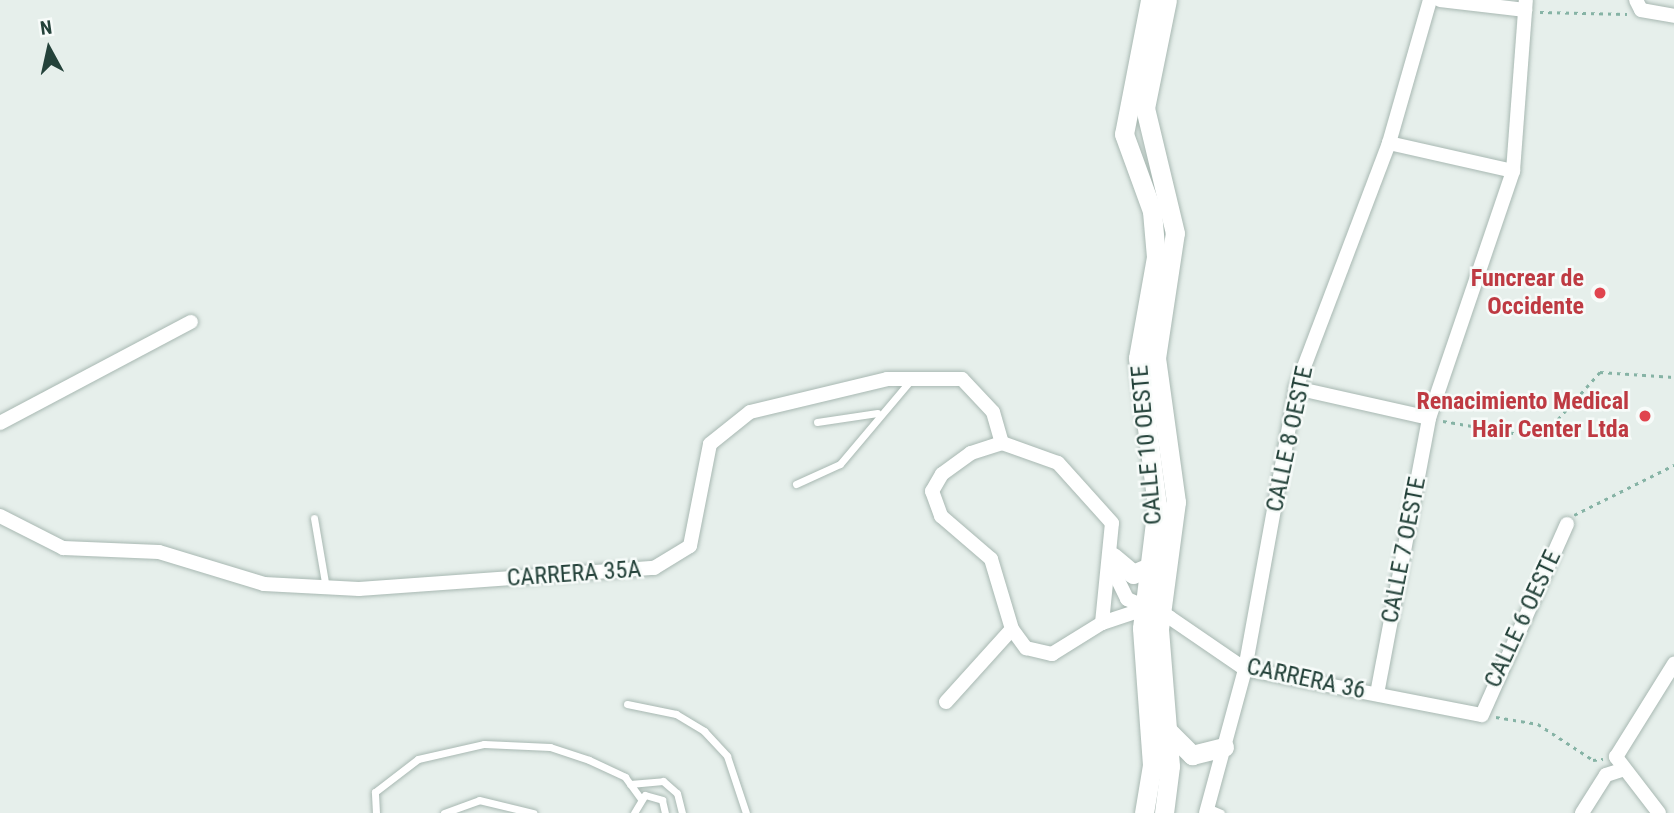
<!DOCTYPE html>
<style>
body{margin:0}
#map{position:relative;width:1674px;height:813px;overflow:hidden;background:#e6efeb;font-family:"Roboto Condensed",sans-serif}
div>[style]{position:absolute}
.path>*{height:2.5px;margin-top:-1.25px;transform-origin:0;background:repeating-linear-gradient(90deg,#86b3a5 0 3.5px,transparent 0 8.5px)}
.roads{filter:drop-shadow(0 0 2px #a8b8b2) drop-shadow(0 0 2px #a8b8b2)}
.lane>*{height:7px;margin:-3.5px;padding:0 3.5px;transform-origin:3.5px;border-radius:3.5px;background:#fff}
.street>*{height:14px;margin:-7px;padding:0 7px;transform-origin:7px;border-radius:7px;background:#fff}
.secondary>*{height:19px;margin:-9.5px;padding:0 9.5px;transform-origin:9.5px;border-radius:9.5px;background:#fff}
.dots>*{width:19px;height:19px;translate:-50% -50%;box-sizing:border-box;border:4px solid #f7fbf9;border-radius:50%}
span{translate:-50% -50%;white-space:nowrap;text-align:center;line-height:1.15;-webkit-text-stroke:5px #f7fbf9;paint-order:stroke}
.health-label{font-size:24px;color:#be3a42;font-weight:700}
.right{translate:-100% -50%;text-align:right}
.street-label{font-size:24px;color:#24423a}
.north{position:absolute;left:14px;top:14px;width:70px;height:70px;-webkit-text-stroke:5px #f7fbf9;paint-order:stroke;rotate:352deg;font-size:19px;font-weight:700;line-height:28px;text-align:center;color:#24423a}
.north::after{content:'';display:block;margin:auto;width:24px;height:32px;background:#24423a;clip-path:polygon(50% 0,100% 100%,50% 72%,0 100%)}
</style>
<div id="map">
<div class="path">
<i style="left:1540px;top:12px;width:87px;rotate:1.3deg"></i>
<i style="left:1443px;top:421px;width:99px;rotate:9.8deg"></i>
<i style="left:1541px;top:438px;width:89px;rotate:-48.2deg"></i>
<i style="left:1600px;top:372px;width:74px;rotate:3.9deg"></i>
<i style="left:1574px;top:515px;width:112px;rotate:-26.6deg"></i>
<i style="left:1496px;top:717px;width:43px;rotate:9.5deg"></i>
<i style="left:1538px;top:724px;width:66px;rotate:33.2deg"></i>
<i style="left:1593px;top:760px;width:10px;rotate:-6deg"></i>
</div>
<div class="roads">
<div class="lane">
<i style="left:817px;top:422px;width:61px;rotate:-8.5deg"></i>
<i style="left:796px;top:484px;width:48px;rotate:-24.4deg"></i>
<i style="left:840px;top:464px;width:107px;rotate:-49.9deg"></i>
<i style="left:314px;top:518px;width:71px;rotate:80.3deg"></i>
<i style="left:627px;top:704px;width:50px;rotate:11.5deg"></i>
<i style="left:676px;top:714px;width:33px;rotate:31deg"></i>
<i style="left:704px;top:731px;width:34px;rotate:47deg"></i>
<i style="left:727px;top:756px;width:60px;rotate:71.6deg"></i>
<i style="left:630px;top:784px;width:33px;rotate:-5deg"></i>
<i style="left:663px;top:781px;width:18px;rotate:41deg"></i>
<i style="left:677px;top:793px;width:21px;rotate:76deg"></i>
<i style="left:1207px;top:807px;width:15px;rotate:23deg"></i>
<i style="left:376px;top:813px;width:21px;rotate:-93deg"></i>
<i style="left:375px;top:792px;width:54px;rotate:-37.5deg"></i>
<i style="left:418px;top:759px;width:68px;rotate:-12.8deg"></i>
<i style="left:484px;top:744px;width:66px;rotate:2.6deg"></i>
<i style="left:550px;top:747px;width:41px;rotate:18.4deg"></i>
<i style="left:589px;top:760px;width:40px;rotate:25deg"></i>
<i style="left:625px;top:777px;width:26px;rotate:54deg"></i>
<i style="left:444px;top:813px;width:37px;rotate:-20deg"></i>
<i style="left:479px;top:800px;width:56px;rotate:13.5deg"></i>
<i style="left:634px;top:813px;width:21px;rotate:-59deg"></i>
<i style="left:645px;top:795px;width:18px;rotate:16deg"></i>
<i style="left:662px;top:800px;width:13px;rotate:77deg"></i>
</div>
<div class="street">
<i style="left:1440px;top:0;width:86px;rotate:6.7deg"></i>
<i style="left:1636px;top:0;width:11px;rotate:63deg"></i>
<i style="left:1641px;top:10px;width:34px;rotate:10deg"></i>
<i style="left:1389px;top:143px;width:127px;rotate:12.7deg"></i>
<i style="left:1296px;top:388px;width:136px;rotate:12.7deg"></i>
<i style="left:0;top:423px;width:216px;rotate:-27.9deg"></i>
<i style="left:0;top:516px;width:71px;rotate:26.9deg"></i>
<i style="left:63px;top:548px;width:96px;rotate:2.4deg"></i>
<i style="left:159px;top:552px;width:110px;rotate:16.9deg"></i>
<i style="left:264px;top:584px;width:95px;rotate:3deg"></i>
<i style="left:359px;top:589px;width:296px;rotate:-4.1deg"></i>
<i style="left:654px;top:568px;width:42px;rotate:-31.4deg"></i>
<i style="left:690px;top:546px;width:104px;rotate:-78.9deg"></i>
<i style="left:710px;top:444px;width:51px;rotate:-38.7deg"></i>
<i style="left:750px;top:412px;width:141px;rotate:-13.5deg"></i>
<i style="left:887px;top:379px;width:75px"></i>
<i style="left:962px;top:379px;width:45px;rotate:46.8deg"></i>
<i style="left:993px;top:412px;width:32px;rotate:74deg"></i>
<i style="left:1113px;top:570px;width:32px;rotate:64deg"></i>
<i style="left:1127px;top:599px;width:46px;rotate:23.2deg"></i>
<i style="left:1169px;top:617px;width:92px;rotate:34.4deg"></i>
<i style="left:1245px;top:669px;width:241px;rotate:11deg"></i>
<i style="left:1482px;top:715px;width:209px;rotate:-66deg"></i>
<i style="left:1102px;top:623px;width:100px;rotate:-84.3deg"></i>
<i style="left:1112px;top:523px;width:81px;rotate:-132deg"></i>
<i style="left:1058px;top:463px;width:59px;rotate:-160.3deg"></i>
<i style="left:1002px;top:443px;width:33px;rotate:162deg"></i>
<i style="left:971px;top:453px;width:36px;rotate:144deg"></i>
<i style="left:942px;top:474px;width:20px;rotate:120deg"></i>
<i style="left:932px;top:491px;width:27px;rotate:70deg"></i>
<i style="left:941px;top:516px;width:66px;rotate:40.7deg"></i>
<i style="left:991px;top:559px;width:73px;rotate:73.3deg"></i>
<i style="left:1012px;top:629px;width:24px;rotate:54deg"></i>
<i style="left:1026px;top:648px;width:27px;rotate:13deg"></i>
<i style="left:1052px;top:654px;width:59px;rotate:-31.8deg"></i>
<i style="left:1102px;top:623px;width:44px;rotate:-18.4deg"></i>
<i style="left:1377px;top:694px;width:281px;rotate:-79.3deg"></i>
<i style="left:1429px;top:418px;width:261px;rotate:-71.2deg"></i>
<i style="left:1513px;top:171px;width:171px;rotate:-85.7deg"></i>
<i style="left:946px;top:702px;width:98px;rotate:-47.9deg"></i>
<i style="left:1206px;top:813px;width:149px;rotate:-74.8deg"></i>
<i style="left:1245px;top:669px;width:286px;rotate:-79.7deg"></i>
<i style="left:1296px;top:388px;width:262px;rotate:-69.2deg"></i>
<i style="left:1389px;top:143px;width:149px;rotate:-74deg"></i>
<i style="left:1582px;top:813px;width:45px;rotate:-57.7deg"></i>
<i style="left:1606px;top:775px;width:16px;rotate:-18deg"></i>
<i style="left:1659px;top:813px;width:71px;rotate:-127.5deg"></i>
<i style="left:1616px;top:757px;width:110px;rotate:-58.1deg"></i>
</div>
<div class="secondary">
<i style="left:1113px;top:557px;width:26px;rotate:40deg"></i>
<i style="left:1133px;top:574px;width:21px;rotate:-23deg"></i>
<i style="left:1169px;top:732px;width:33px;rotate:45deg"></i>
<i style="left:1192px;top:755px;width:33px;rotate:-14deg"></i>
<i style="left:1144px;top:813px;width:49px;rotate:-80.5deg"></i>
<i style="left:1152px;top:765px;width:137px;rotate:-94.2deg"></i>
<i style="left:1142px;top:628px;width:124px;rotate:-83deg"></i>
<i style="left:1157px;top:505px;width:148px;rotate:-97.4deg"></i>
<i style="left:1138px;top:358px;width:103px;rotate:-79.9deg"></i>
<i style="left:1156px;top:257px;width:46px;rotate:-95deg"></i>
<i style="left:1152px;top:211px;width:82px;rotate:-110deg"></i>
<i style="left:1124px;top:134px;width:136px;rotate:-79deg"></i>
<i style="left:1164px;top:813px;width:47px;rotate:-82.7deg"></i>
<i style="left:1170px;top:766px;width:137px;rotate:-94.6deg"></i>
<i style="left:1159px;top:629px;width:128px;rotate:-82.4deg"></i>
<i style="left:1176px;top:502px;width:145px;rotate:-97.9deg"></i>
<i style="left:1156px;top:358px;width:126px;rotate:-81.4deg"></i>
<i style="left:1175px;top:233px;width:129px;rotate:-103.5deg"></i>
<i style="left:1145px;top:108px;width:110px;rotate:-78.5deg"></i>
</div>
</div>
<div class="dots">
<i style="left:1600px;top:293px;background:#e0444e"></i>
<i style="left:1645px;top:416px;background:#e0444e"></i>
</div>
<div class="health-label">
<span class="right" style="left:1584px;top:293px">Funcrear de<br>Occidente</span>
<span class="right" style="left:1629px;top:416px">Renacimiento Medical<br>Hair Center Ltda</span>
</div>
<div class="street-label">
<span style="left:1290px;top:439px;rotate:-78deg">CALLE 8 OESTE</span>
<span style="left:1147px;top:445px;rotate:-95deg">CALLE 10 OESTE</span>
<span style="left:1404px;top:550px;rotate:-79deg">CALLE 7 OESTE</span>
<span style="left:574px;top:574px;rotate:-4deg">CARRERA 35A</span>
<span style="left:1523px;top:619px;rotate:-65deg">CALLE 6 OESTE</span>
<span style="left:1306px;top:679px;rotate:12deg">CARRERA 36</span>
</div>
<div class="north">N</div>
</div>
